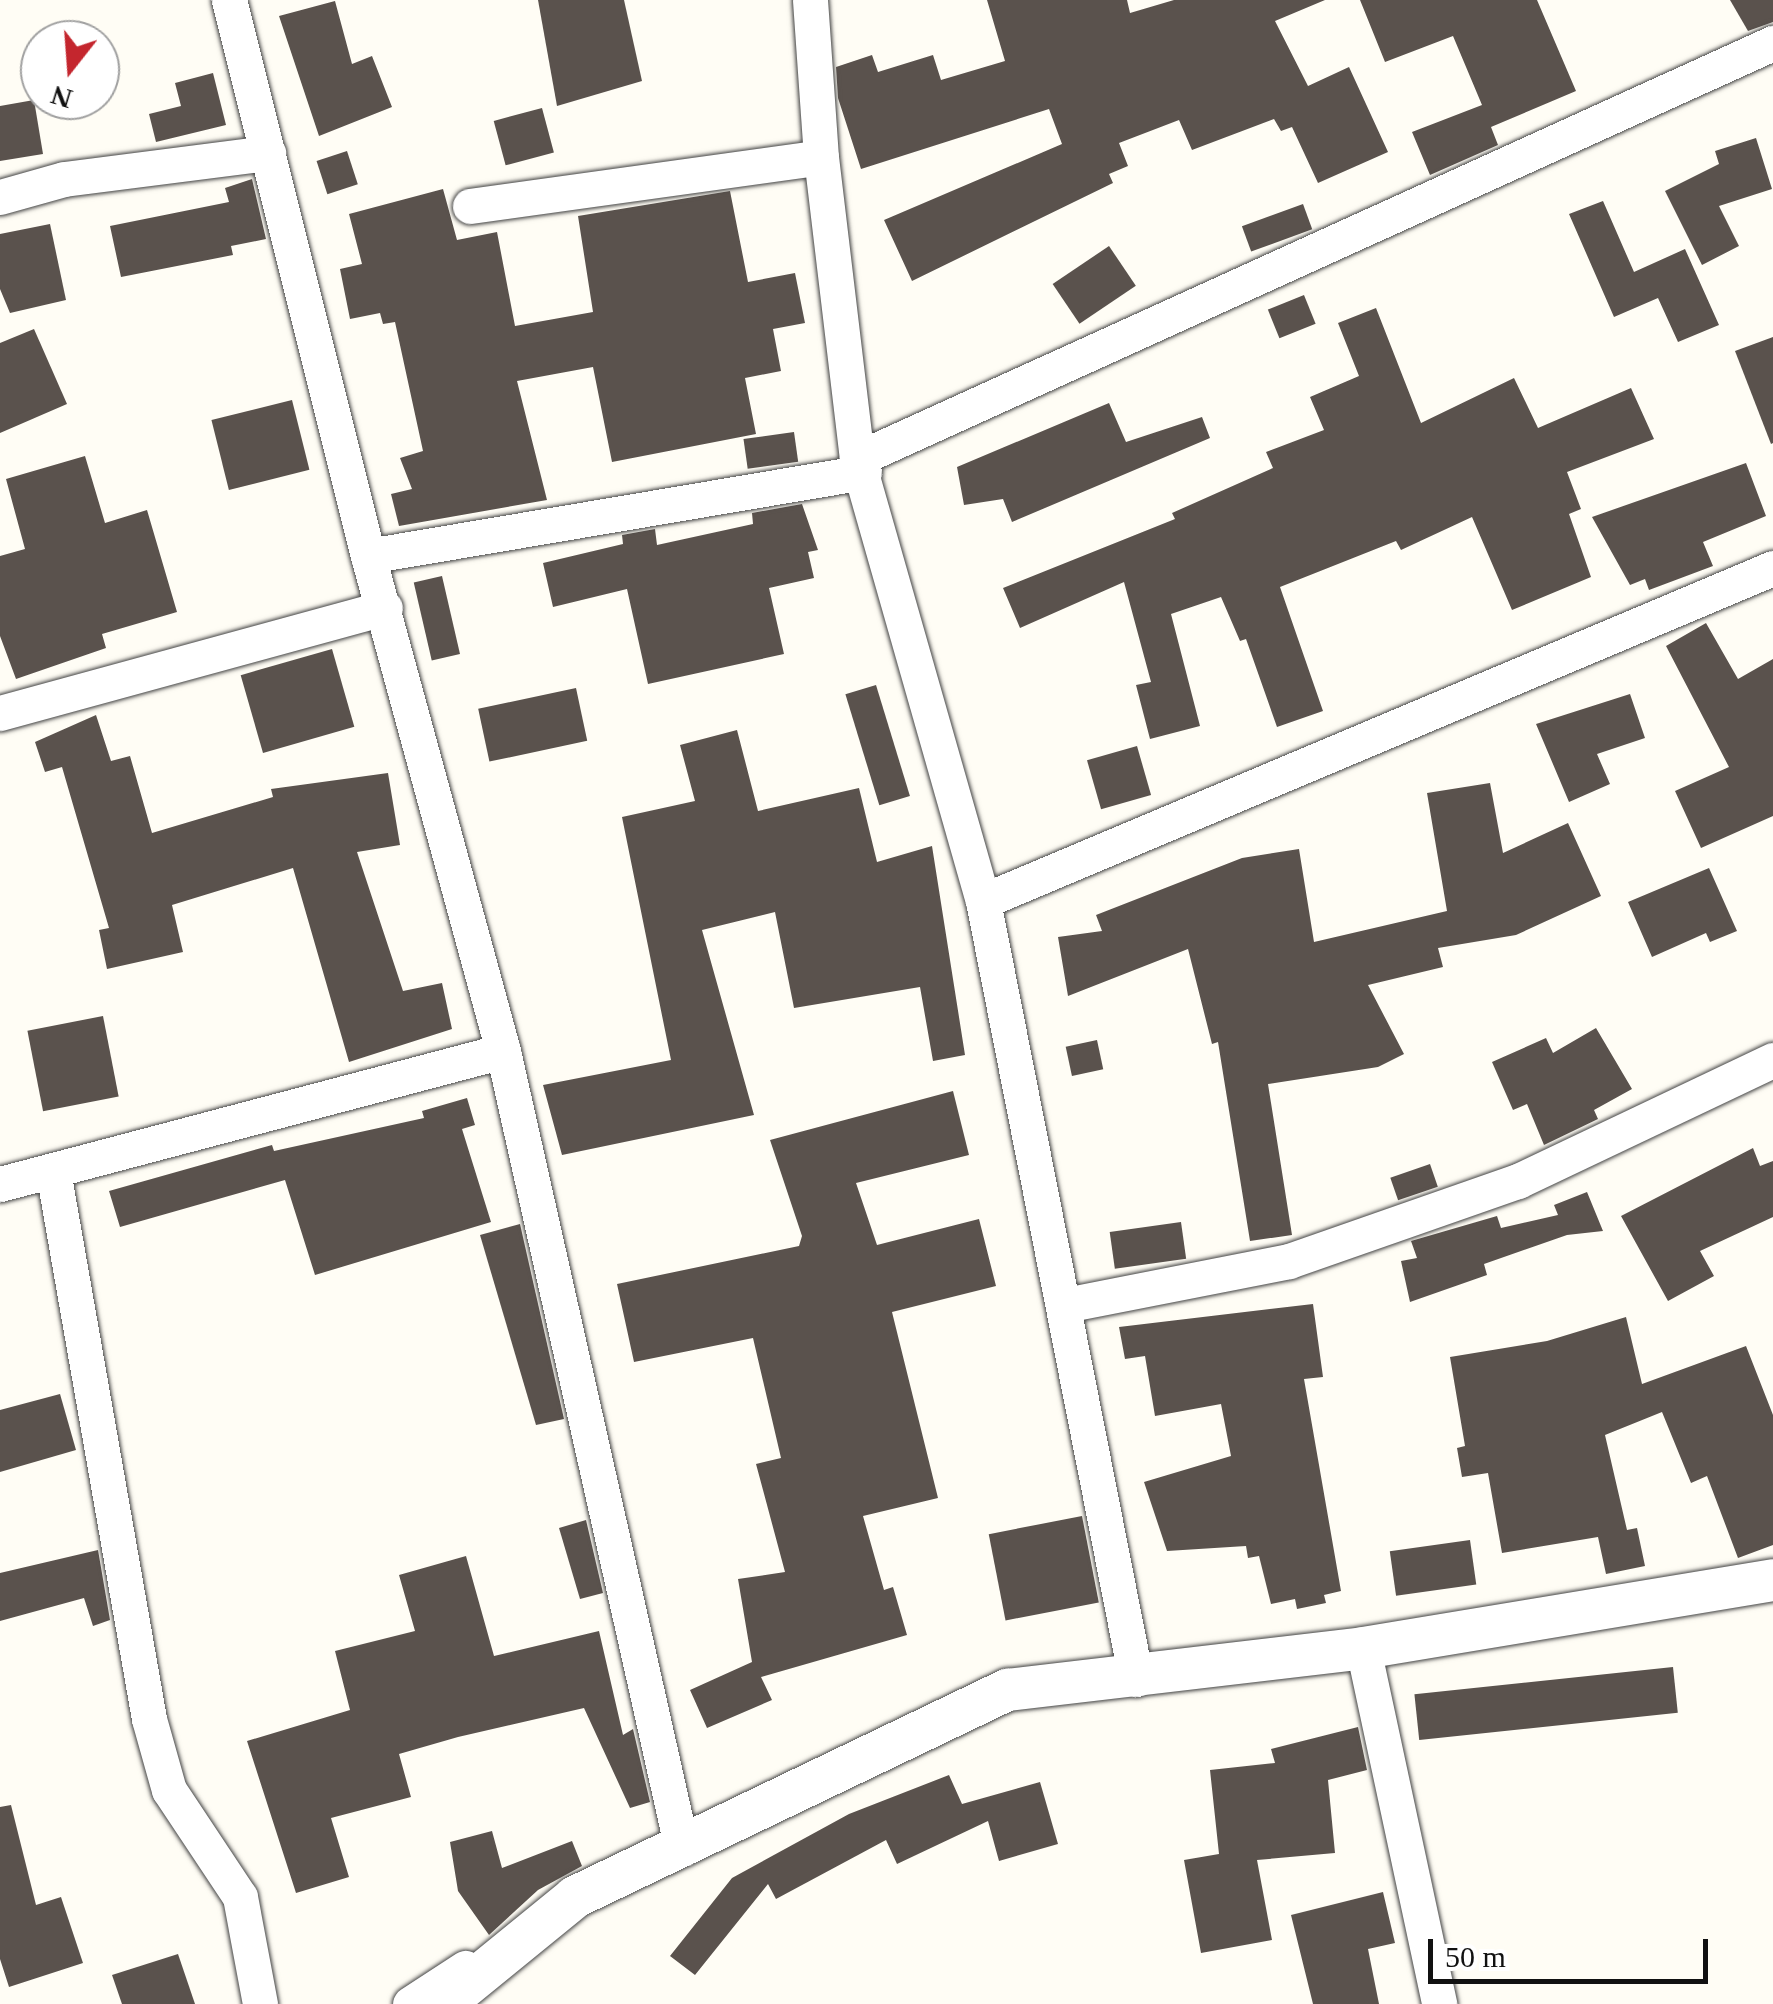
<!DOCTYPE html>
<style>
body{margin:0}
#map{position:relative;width:1773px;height:2004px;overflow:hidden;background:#fffdf5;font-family:Georgia,serif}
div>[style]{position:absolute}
.building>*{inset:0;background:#5a524d;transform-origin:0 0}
.roads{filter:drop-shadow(0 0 2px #444) drop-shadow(0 0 2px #444)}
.minor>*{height:35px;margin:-17.5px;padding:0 17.5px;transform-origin:17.5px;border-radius:17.5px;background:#fff}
.tertiary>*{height:42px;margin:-21px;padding:0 21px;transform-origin:21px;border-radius:21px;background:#fff}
span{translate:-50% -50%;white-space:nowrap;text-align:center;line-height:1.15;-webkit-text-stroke:10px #fff;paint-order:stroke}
.north{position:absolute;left:20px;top:20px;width:100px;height:100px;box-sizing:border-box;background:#fff;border:2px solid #a0a0a0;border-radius:50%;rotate:197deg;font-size:28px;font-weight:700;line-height:40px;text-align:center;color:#111}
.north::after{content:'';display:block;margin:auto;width:35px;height:45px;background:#c4262e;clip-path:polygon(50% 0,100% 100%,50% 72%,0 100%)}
.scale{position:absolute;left:1428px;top:1939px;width:280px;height:45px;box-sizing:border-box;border:5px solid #111;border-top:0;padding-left:12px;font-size:30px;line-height:35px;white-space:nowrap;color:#111;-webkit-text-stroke:8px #fff;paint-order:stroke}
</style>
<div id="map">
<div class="building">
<i style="clip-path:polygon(538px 0,624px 0,642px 81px,557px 106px)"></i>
<i style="clip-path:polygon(987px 0,1127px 0,1130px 13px,1174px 0,1325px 0,1275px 21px,1308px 86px,1349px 67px,1388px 152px,1318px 183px,1292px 127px,1281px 131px,1274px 119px,1192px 150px,1179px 120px,1119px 143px,1128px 166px,1109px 174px,1113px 183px,912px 281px,884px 220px,1062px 144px,1049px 109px,861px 169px,838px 98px,836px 67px,872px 55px,878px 72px,933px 55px,941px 80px,1005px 61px)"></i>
<i style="clip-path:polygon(1360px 0,1537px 0,1576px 91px,1491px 127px,1498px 145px,1430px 175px,1412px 132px,1482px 105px,1453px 36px,1385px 62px)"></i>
<i style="clip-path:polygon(1730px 0,1773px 0,1773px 22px,1748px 31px)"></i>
<i style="clip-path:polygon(335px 1px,352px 64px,372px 56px,392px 107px,319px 136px,279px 16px)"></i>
<i style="clip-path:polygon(213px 73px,226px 125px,156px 142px,149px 114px,181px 106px,175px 83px)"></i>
<i style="clip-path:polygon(34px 100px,43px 154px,0 161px,0 106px)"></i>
<i style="left:542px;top:108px;width:46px;height:50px;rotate:75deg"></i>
<i style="clip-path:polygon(1756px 138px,1772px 189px,1719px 206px,1739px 246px,1702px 265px,1665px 191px,1719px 164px,1715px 151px)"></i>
<i style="left:347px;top:151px;width:35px;height:32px;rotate:72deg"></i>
<i style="clip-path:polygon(252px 179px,266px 239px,231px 246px,233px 255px,121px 277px,110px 226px,229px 202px,225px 188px)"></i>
<i style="clip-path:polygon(443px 189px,457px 240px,497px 232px,515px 326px,593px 312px,578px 216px,730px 191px,748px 282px,795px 273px,805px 323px,773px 329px,781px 371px,745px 378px,756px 434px,612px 462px,593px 367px,517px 381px,547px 500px,399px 526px,391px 494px,412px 489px,400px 458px,423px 451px,395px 322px,383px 324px,380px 313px,350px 319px,340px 269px,362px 264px,349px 214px)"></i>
<i style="clip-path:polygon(1603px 201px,1634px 272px,1685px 249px,1719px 325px,1678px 342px,1658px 298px,1614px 317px,1569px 214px)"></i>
<i style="left:1303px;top:204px;width:27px;height:65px;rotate:70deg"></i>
<i style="clip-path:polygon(50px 224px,66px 300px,10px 313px,0 289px,0 234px)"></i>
<i style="left:1109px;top:246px;width:48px;height:68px;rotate:56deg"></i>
<i style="left:1304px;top:295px;width:31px;height:39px;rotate:68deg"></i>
<i style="clip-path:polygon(1376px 308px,1421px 423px,1514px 378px,1538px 428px,1631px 388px,1654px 439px,1567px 472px,1581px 509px,1569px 514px,1591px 577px,1512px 610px,1472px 517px,1401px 550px,1396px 541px,1280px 587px,1323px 711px,1277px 727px,1246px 639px,1240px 641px,1221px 597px,1171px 614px,1200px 726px,1150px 739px,1136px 685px,1151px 682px,1124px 582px,1020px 628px,1003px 588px,1175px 519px,1172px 513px,1273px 468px,1266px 452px,1324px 430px,1310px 397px,1359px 376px,1338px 323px)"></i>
<i style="clip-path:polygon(34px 329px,67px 404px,0 433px,0 343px)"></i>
<i style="clip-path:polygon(1773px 337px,1773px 443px,1771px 444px,1735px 351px)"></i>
<i style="left:292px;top:400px;width:72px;height:83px;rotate:76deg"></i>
<i style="clip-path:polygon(1109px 403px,1126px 442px,1202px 417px,1210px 438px,1012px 522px,1003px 499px,964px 505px,957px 467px)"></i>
<i style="left:794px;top:432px;width:30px;height:51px;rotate:82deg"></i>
<i style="clip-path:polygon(85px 456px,105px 523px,147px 510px,177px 612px,102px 634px,106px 648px,16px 679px,0 636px,0 556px,25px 549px,6px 479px)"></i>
<i style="clip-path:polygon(1746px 463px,1766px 516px,1703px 542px,1713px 566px,1649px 590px,1645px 579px,1630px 585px,1592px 517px)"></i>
<i style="clip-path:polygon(802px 504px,818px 550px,808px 552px,814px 578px,769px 588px,784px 654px,648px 684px,627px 589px,553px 607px,543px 563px,623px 544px,622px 535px,655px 529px,657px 545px,753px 524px,752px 513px)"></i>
<i style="left:442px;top:576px;width:80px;height:29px;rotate:77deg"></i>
<i style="clip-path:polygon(1706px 623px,1738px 679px,1773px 659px,1773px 816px,1701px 848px,1675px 791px,1729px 767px,1666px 646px)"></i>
<i style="left:332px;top:649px;width:81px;height:95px;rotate:74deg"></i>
<i style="left:876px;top:685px;width:116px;height:32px;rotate:73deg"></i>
<i style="left:576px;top:688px;width:54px;height:100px;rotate:78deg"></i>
<i style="clip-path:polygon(1630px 694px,1645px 738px,1597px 754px,1610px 784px,1569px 802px,1536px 724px)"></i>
<i style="clip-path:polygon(96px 715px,111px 761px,130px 756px,152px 833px,273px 797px,271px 789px,388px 773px,400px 845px,357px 852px,403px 991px,442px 983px,452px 1029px,349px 1062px,293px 868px,172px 905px,183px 952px,107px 969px,99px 930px,109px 928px,62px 767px,45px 772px,35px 742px)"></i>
<i style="clip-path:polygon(737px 730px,758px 811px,859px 788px,877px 862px,932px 846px,965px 1055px,933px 1061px,920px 987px,794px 1008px,775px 912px,702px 930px,754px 1115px,562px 1155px,543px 1085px,671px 1060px,622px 817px,695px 801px,680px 745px)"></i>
<i style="left:1137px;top:746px;width:51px;height:52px;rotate:74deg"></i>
<i style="clip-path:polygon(1490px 783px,1503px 853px,1568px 823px,1601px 896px,1516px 935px,1438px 948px,1443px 967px,1368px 985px,1404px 1054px,1378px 1067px,1268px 1084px,1292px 1235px,1250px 1241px,1218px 1042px,1212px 1044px,1188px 949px,1068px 996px,1058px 937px,1102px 931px,1096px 915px,1242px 858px,1299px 849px,1314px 942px,1447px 911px,1427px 793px)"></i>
<i style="clip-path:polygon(1709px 868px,1737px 931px,1710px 942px,1706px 933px,1652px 957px,1628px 902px)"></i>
<i style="left:103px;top:1016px;width:82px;height:77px;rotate:79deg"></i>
<i style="clip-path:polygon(1596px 1028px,1632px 1089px,1594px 1110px,1598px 1119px,1544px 1145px,1527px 1104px,1513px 1110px,1492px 1062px,1546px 1038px,1553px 1053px)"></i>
<i style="left:1097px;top:1040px;width:30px;height:32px;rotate:78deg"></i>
<i style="clip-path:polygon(953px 1091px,969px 1155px,856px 1183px,877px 1245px,979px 1219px,996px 1286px,892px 1312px,938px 1498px,863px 1516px,884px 1590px,893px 1587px,907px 1635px,761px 1677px,772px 1700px,707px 1728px,690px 1690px,752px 1662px,738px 1579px,785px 1572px,756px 1464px,781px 1458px,753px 1338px,634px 1362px,617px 1284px,799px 1246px,802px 1236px,770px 1140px)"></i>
<i style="clip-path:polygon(467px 1098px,475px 1125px,462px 1129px,491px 1222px,315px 1275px,285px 1180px,120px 1227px,109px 1191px,272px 1145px,274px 1151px,424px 1118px,422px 1111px)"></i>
<i style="clip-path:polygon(1753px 1148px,1760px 1166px,1773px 1161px,1773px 1217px,1700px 1251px,1714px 1276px,1668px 1301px,1621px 1216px)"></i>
<i style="left:1430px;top:1164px;width:24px;height:42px;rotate:71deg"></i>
<i style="clip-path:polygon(1587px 1192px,1603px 1231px,1567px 1235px,1484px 1264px,1487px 1275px,1410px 1302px,1401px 1261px,1417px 1258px,1411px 1241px,1497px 1216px,1501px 1228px,1558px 1215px,1554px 1205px)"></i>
<i style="left:1181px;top:1222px;width:37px;height:72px;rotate:82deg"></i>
<i style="clip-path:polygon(520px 1224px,564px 1419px,536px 1425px,480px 1235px)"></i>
<i style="clip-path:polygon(1313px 1304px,1323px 1377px,1304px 1379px,1341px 1591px,1324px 1595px,1326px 1603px,1297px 1609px,1295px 1599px,1271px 1604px,1259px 1556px,1248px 1558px,1246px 1546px,1167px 1551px,1144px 1482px,1231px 1456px,1221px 1404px,1155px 1416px,1145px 1356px,1125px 1359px,1119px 1327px)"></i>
<i style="clip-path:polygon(1626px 1317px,1642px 1384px,1746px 1346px,1773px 1415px,1773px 1545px,1738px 1558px,1707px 1476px,1691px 1483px,1662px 1412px,1605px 1435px,1627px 1530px,1637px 1528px,1645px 1566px,1606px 1574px,1598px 1537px,1502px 1553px,1488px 1473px,1462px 1477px,1457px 1448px,1465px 1446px,1450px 1357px,1547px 1341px)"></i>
<i style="clip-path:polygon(60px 1394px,76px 1450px,0 1472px,0 1410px)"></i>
<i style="left:1082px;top:1516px;width:88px;height:95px;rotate:79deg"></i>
<i style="clip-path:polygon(586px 1520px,603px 1593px,580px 1599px,559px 1528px)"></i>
<i style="left:1470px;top:1540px;width:45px;height:81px;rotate:82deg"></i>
<i style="clip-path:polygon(98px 1550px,110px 1620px,93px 1626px,84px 1598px,0 1621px,0 1573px)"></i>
<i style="clip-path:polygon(466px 1556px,494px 1656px,599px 1631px,623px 1735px,633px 1729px,650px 1802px,630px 1808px,584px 1708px,458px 1737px,399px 1754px,411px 1797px,331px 1818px,349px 1877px,296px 1893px,247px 1741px,350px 1710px,335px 1651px,415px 1631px,399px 1575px)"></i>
<i style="left:1673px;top:1667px;width:46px;height:260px;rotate:84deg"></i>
<i style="clip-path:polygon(1358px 1727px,1367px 1770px,1328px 1780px,1335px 1853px,1257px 1860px,1272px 1940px,1201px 1953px,1184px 1860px,1219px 1854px,1210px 1770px,1275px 1763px,1271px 1749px)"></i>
<i style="clip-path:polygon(949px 1775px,962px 1804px,1040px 1782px,1058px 1844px,999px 1861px,988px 1821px,897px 1864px,886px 1840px,776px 1899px,768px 1884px,695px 1975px,670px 1956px,732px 1878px,849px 1814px)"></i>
<i style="clip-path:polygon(11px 1805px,36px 1905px,61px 1897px,83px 1963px,9px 1987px,0 1959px,0 1807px)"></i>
<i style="clip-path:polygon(492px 1831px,502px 1868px,572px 1841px,582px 1866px,538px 1890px,489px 1935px,458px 1891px,450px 1842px)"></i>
<i style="clip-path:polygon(1383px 1892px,1395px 1943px,1368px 1949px,1379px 2004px,1313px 2004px,1291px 1915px)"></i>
<i style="clip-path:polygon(178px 1954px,195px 2004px,122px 2004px,112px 1975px)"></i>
</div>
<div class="roads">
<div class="minor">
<i style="left:229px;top:0;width:573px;rotate:75.96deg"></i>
<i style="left:368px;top:556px;width:513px;rotate:74.74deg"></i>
<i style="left:503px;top:1051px;width:818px;rotate:77.36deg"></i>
<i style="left:810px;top:0;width:157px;rotate:86deg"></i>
<i style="left:821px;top:157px;width:304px;rotate:83.2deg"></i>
<i style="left:857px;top:459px;width:460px;rotate:74.1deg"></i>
<i style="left:983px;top:901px;width:793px;rotate:78.87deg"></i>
<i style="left:0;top:197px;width:66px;rotate:-15.7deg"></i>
<i style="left:64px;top:179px;width:206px;rotate:-7.3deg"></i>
<i style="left:470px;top:206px;width:354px;rotate:-7.9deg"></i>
<i style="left:857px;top:459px;width:1006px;rotate:-24.43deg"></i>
<i style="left:368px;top:556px;width:503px;rotate:-9.61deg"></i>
<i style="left:0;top:713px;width:399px;rotate:-15.3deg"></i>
<i style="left:983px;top:901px;width:857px;rotate:-22.86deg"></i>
<i style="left:53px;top:1171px;width:556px;rotate:80.06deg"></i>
<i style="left:149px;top:1719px;width:74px;rotate:74.3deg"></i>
<i style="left:169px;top:1790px;width:128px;rotate:56.4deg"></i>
<i style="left:240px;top:1897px;width:109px;rotate:79.4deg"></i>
<i style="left:0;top:1184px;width:520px;rotate:-14.81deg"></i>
<i style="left:1065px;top:1305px;width:228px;rotate:-11.1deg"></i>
<i style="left:1289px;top:1261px;width:243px;rotate:-19.3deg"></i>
<i style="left:1518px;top:1181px;width:282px;rotate:-25.4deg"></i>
<i style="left:1363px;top:1648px;width:364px;rotate:77.9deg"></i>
<i style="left:410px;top:2004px;width:66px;rotate:-33.2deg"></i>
</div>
<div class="tertiary">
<i style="left:444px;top:2004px;width:169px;rotate:-39.2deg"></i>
<i style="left:575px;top:1897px;width:480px;rotate:-25.6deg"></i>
<i style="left:1008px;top:1690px;width:357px;rotate:-6.7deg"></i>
<i style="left:1363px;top:1648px;width:416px;rotate:-9.4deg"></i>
</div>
</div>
<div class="north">N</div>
<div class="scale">50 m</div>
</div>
